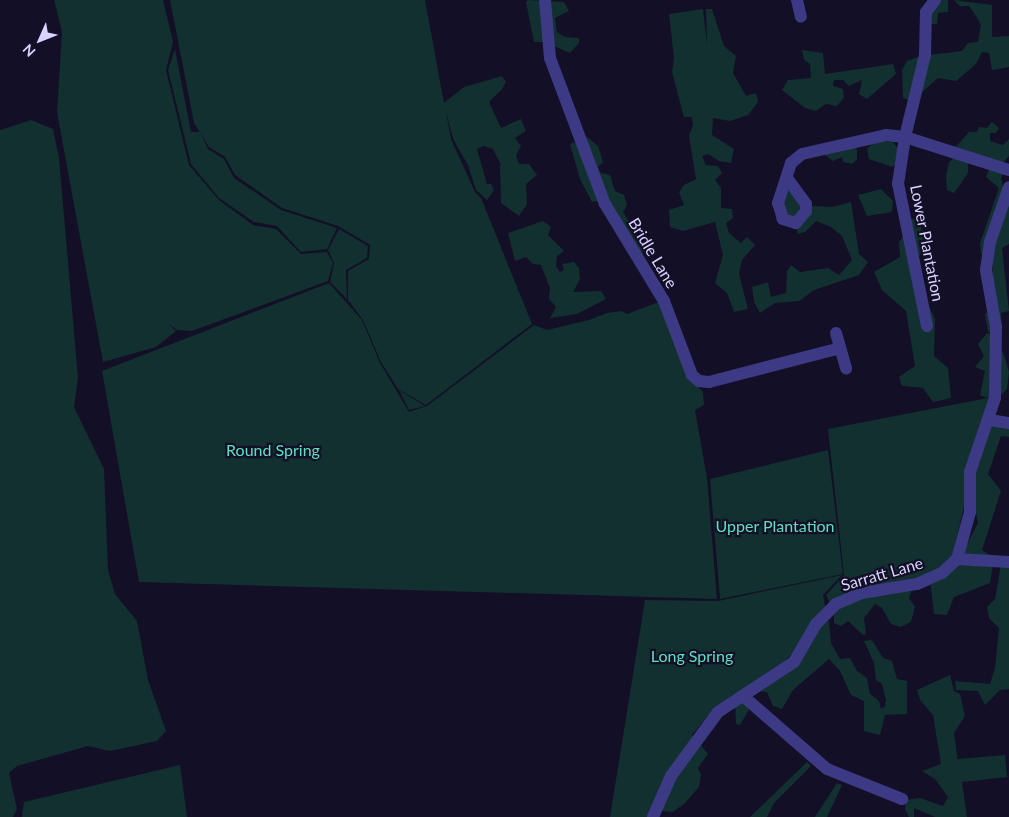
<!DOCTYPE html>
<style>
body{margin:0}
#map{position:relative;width:1009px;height:817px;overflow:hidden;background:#130f26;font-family:Lato,sans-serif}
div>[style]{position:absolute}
.green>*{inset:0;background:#12302f}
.minor>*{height:12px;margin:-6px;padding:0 6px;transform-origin:6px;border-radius:6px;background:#3d3a85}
span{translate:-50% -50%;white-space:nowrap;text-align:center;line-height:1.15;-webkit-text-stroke:4.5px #130f26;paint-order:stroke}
.street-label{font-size:16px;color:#d9d4ff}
.park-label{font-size:16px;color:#5fe0c0}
.north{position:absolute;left:15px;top:15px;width:50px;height:50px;-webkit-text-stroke:4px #130f26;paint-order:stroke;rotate:226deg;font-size:14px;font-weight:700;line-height:20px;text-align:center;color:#d9d4ff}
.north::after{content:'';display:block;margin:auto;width:18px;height:22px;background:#d9d4ff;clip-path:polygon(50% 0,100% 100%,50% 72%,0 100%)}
</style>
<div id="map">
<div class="green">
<i style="clip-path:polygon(54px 0,163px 0,173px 42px,166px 70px,189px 165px,219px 200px,253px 225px,276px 229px,301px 254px,327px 252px,333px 263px,328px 281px,192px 331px,177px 330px,169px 324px,176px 331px,156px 347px,103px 362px,57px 112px,62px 32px)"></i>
<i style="clip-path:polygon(170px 0,425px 0,444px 103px,464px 87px,502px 76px,506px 82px,502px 89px,489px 102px,501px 128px,521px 119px,526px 131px,515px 138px,521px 146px,516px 155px,519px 164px,529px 164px,537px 175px,526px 184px,527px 204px,519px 216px,501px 203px,500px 163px,493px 149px,484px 146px,477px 149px,487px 184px,491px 184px,494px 190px,487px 200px,476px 190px,468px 165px,453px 139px,446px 112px,451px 139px,475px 192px,481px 198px,532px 324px,426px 405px,398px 389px,381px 362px,363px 320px,348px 300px,348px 271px,369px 259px,370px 245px,338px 226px,282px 208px,235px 175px,225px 157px,209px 147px,194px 123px)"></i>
<i style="clip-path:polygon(528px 0,564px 2px,569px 11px,555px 18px,557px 32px,565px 37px,579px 38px,579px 43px,570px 53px,545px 42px,534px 42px,526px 2px)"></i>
<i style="clip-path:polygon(937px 0,948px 0,948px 12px,938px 13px,937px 24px,928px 24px)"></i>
<i style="clip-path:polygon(954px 0,992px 5px,992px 37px,1009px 36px,1009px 67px,992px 70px,989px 53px,982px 52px,976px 64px,956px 81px,938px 78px,912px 101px,903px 98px,902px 70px,907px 61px,918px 57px,927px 62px,929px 55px,962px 51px,968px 43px,978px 42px,981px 25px,976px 16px,969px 6px,960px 6px)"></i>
<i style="clip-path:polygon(703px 9px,707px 45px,706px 9px,712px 9px,724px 46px,736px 56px,733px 73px,746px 96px,756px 93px,758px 102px,748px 115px,730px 121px,713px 118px,712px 135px,734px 149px,731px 163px,719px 161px,708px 154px,702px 156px,706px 165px,718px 166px,722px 173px,715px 180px,721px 188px,721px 208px,732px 209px,733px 218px,726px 223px,729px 233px,741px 243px,747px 237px,755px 245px,742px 260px,739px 274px,748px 309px,734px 312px,727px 293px,715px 283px,723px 255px,715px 222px,683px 231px,670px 227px,669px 210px,684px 205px,679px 192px,684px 185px,696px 179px,689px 136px,693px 125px,692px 117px,684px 117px,672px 72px,674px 58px,669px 14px)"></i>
<i style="clip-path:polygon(175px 49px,191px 132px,200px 132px,208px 149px,224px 159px,234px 178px,281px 210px,337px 228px,327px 249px,301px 252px,277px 226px,254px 222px,219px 198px,191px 164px,168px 70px)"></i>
<i style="clip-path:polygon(802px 50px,823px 53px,825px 74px,893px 64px,896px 74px,867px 99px,859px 94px,862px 80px,849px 86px,843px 80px,834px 80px,833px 86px,843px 89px,844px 98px,837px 106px,826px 104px,816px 111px,805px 108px,782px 90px,788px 80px,811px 78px,810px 64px,804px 60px)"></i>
<i style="clip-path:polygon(31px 120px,53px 129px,59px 158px,78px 378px,74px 407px,104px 469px,108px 570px,115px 594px,137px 621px,148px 680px,166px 731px,157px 741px,110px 751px,88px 746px,17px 766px,9px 773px,17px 809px,13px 817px,0 817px,0 130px)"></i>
<i style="clip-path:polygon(992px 122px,999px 128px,996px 133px,990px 133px,990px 141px,1003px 145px,1009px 139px,1009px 156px,1002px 164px,954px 149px,969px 132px,977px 132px,979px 127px,987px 128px)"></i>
<i style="clip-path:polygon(587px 137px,598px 146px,603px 162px,598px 167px,601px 173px,610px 175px,615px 191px,624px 195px,627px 205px,623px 212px,641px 241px,643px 256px,607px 199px,592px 202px,580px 179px,570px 144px)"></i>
<i style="clip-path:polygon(892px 141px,899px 150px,898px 162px,892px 167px,869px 159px,867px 149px,873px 143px)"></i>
<i style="clip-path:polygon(852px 144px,857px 150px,857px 159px,852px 164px,843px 162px,842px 157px,833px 161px,822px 153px)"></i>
<i style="clip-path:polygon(958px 155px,968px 159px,968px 173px,954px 193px,947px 190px,946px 176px,949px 162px)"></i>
<i style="clip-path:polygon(990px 167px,1004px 171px,1001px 178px,1009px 207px,1009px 244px,1002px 248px,1009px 311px,1001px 313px,1002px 329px,988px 332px,985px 314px,995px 307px,992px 279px,994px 249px,981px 254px,980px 243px,999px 188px,986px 177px)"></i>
<i style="clip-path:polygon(881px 189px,893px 201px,892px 212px,867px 216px,858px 195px)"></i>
<i style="clip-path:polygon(790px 190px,803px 209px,792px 219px,783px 211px,787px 191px)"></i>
<i style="clip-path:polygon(851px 202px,859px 254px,868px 262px,859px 275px,814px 290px,799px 301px,775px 303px,760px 313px,754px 302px,752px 287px,768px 282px,771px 297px,786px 293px,787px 271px,791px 265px,800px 272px,828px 268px,839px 275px,852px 260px,842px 236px,831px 227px,816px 221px,805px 232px,798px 234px,795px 225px,810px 206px,832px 207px)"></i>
<i style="clip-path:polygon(906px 218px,920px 220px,925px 251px,915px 259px,924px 296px,935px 319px,934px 356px,948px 368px,951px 398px,933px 402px,923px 388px,902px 386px,899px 377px,915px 366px,906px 311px,882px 290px,874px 272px,900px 257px,899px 242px,908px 230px)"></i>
<i style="clip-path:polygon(543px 221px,551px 227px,548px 235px,564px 251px,557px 256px,556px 266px,560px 272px,564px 270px,562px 264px,574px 262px,579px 268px,580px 279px,573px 292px,601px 291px,606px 299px,577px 314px,550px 318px,556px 307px,549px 299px,550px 288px,541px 265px,533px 264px,526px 257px,515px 261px,508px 233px)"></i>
<i style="clip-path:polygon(339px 229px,368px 246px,367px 258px,346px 270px,347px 299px,330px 282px,334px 263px,328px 250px)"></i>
<i style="clip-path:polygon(329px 283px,362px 320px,380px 363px,409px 412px,427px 406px,534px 325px,547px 330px,589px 320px,607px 313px,622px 311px,627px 314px,659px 302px,697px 385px,703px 392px,704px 405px,695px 410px,707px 478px,717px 599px,139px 582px,102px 371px)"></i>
<i style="clip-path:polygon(987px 333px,994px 335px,1004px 355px,1009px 372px,1007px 389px,996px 400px,991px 398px,952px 556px,938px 569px,915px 581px,909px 598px,915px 607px,911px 622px,901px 627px,891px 624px,882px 608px,875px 604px,864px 618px,866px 634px,863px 635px,848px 621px,841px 626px,834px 623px,834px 612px,826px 595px,844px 575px,828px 429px,988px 398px,980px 395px,985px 371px,975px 367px,984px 356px,978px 344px)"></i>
<i style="clip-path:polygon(399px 390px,425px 406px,409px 410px)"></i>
<i style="clip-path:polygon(990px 426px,1009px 427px,1009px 437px,1001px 436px,988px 474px,1001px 491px,982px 550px,994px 558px,990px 583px,954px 597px,947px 615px,934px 614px,930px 580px,962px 554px,978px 523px,973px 497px,975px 473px)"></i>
<i style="clip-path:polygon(828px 450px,843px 574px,720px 599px,710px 479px)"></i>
<i style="clip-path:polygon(1002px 559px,1009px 560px,1009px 689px,1000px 690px,985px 705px,978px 691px,956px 690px,955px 681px,990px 684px,995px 668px,999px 628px,989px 618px,987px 607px,995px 599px)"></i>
<i style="clip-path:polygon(842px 575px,823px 595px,825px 606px,811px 623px,802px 641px,813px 622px,829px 621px,831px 643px,840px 659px,850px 658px,857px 671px,867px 678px,870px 694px,879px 701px,881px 709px,885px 706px,886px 700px,882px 684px,876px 680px,874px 663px,864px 641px,872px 640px,883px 658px,892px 661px,897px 679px,907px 681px,907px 714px,885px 715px,880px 735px,864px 731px,864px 701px,851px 695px,840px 671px,829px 659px,793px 690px,782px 709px,773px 706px,767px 692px,756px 691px,748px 696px,751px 706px,740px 725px,736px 724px,735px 696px,776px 671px,791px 658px,797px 649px,776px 670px,715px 707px,692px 735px,708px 754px,698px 768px,701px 775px,699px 787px,685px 803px,673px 812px,651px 810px,648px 817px,610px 817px,645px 600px,718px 601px)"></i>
<i style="clip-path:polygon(950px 675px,954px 691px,960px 694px,965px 716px,954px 733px,958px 763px,958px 759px,1005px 755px,1007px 777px,962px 782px,967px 817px,935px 817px,914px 808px,914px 817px,909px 817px,905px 809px,906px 800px,920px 798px,943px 806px,948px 797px,935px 779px,922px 771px,941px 764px,933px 715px,920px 700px,917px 690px)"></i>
<i style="clip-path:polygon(807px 762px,811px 766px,774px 803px,767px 817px,750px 817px)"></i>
<i style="clip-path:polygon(180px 765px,187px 817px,22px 817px,24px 802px)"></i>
<i style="clip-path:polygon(837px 783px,842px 785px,827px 817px,815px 817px)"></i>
</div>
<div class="minor">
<i style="left:545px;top:0;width:58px;rotate:85.1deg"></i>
<i style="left:550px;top:58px;width:156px;rotate:69.4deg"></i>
<i style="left:605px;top:204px;width:114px;rotate:58.7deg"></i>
<i style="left:664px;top:301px;width:79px;rotate:69.3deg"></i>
<i style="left:692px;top:375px;width:9px;rotate:41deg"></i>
<i style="left:699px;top:381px;width:10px;rotate:6deg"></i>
<i style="left:709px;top:382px;width:135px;rotate:-14.5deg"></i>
<i style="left:797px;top:0;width:17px;rotate:77deg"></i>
<i style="left:787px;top:178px;width:32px;rotate:54deg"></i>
<i style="left:806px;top:204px;width:7px;rotate:90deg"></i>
<i style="left:806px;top:211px;width:16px;rotate:130deg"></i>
<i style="left:796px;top:223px;width:14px;rotate:-163deg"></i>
<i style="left:783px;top:219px;width:17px;rotate:-107deg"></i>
<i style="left:778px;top:203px;width:42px;rotate:-72deg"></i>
<i style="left:791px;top:163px;width:14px;rotate:-39deg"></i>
<i style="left:802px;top:154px;width:86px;rotate:-12.7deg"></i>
<i style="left:886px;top:135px;width:19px;rotate:6deg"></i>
<i style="left:905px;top:137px;width:109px;rotate:17.6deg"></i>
<i style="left:927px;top:326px;width:145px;rotate:-101.5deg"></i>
<i style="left:898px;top:184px;width:48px;rotate:-81.5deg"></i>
<i style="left:905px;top:137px;width:84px;rotate:-76.3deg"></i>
<i style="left:925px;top:55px;width:43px;rotate:-88.7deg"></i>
<i style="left:926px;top:12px;width:15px;rotate:-53deg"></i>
<i style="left:836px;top:333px;width:37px;rotate:74deg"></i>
<i style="left:989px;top:420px;width:20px;rotate:9deg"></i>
<i style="left:957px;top:559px;width:52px;rotate:3.3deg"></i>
<i style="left:743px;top:696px;width:111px;rotate:41deg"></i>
<i style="left:827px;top:769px;width:81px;rotate:21.8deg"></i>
<i style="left:653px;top:817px;width:45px;rotate:-66.3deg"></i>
<i style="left:671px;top:776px;width:79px;rotate:-53.7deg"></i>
<i style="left:718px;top:712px;width:91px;rotate:-33.3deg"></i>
<i style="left:794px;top:662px;width:44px;rotate:-59.9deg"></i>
<i style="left:816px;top:624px;width:28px;rotate:-45deg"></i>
<i style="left:836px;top:604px;width:28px;rotate:-23deg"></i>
<i style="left:862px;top:593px;width:56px;rotate:-9.3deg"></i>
<i style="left:917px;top:584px;width:27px;rotate:-24deg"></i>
<i style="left:942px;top:573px;width:21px;rotate:-43deg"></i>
<i style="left:957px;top:559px;width:49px;rotate:-74.5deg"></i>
<i style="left:970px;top:512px;width:40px;rotate:-90deg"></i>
<i style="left:970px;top:472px;width:78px;rotate:-71.3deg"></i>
<i style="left:995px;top:398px;width:71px;rotate:-89.2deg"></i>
<i style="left:996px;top:327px;width:58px;rotate:-100deg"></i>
<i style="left:986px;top:270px;width:28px;rotate:-82deg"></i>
<i style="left:990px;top:242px;width:58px;rotate:-70.9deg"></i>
</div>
<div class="street-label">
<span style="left:927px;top:243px;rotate:79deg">Lower Plantation</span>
<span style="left:653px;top:253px;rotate:59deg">Bridle Lane</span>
<span style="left:882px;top:574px;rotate:-16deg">Sarratt Lane</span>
</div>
<div class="park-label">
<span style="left:273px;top:450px">Round Spring</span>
<span style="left:775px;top:526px">Upper Plantation</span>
<span style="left:692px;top:656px">Long Spring</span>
</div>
<div class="north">N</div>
</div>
